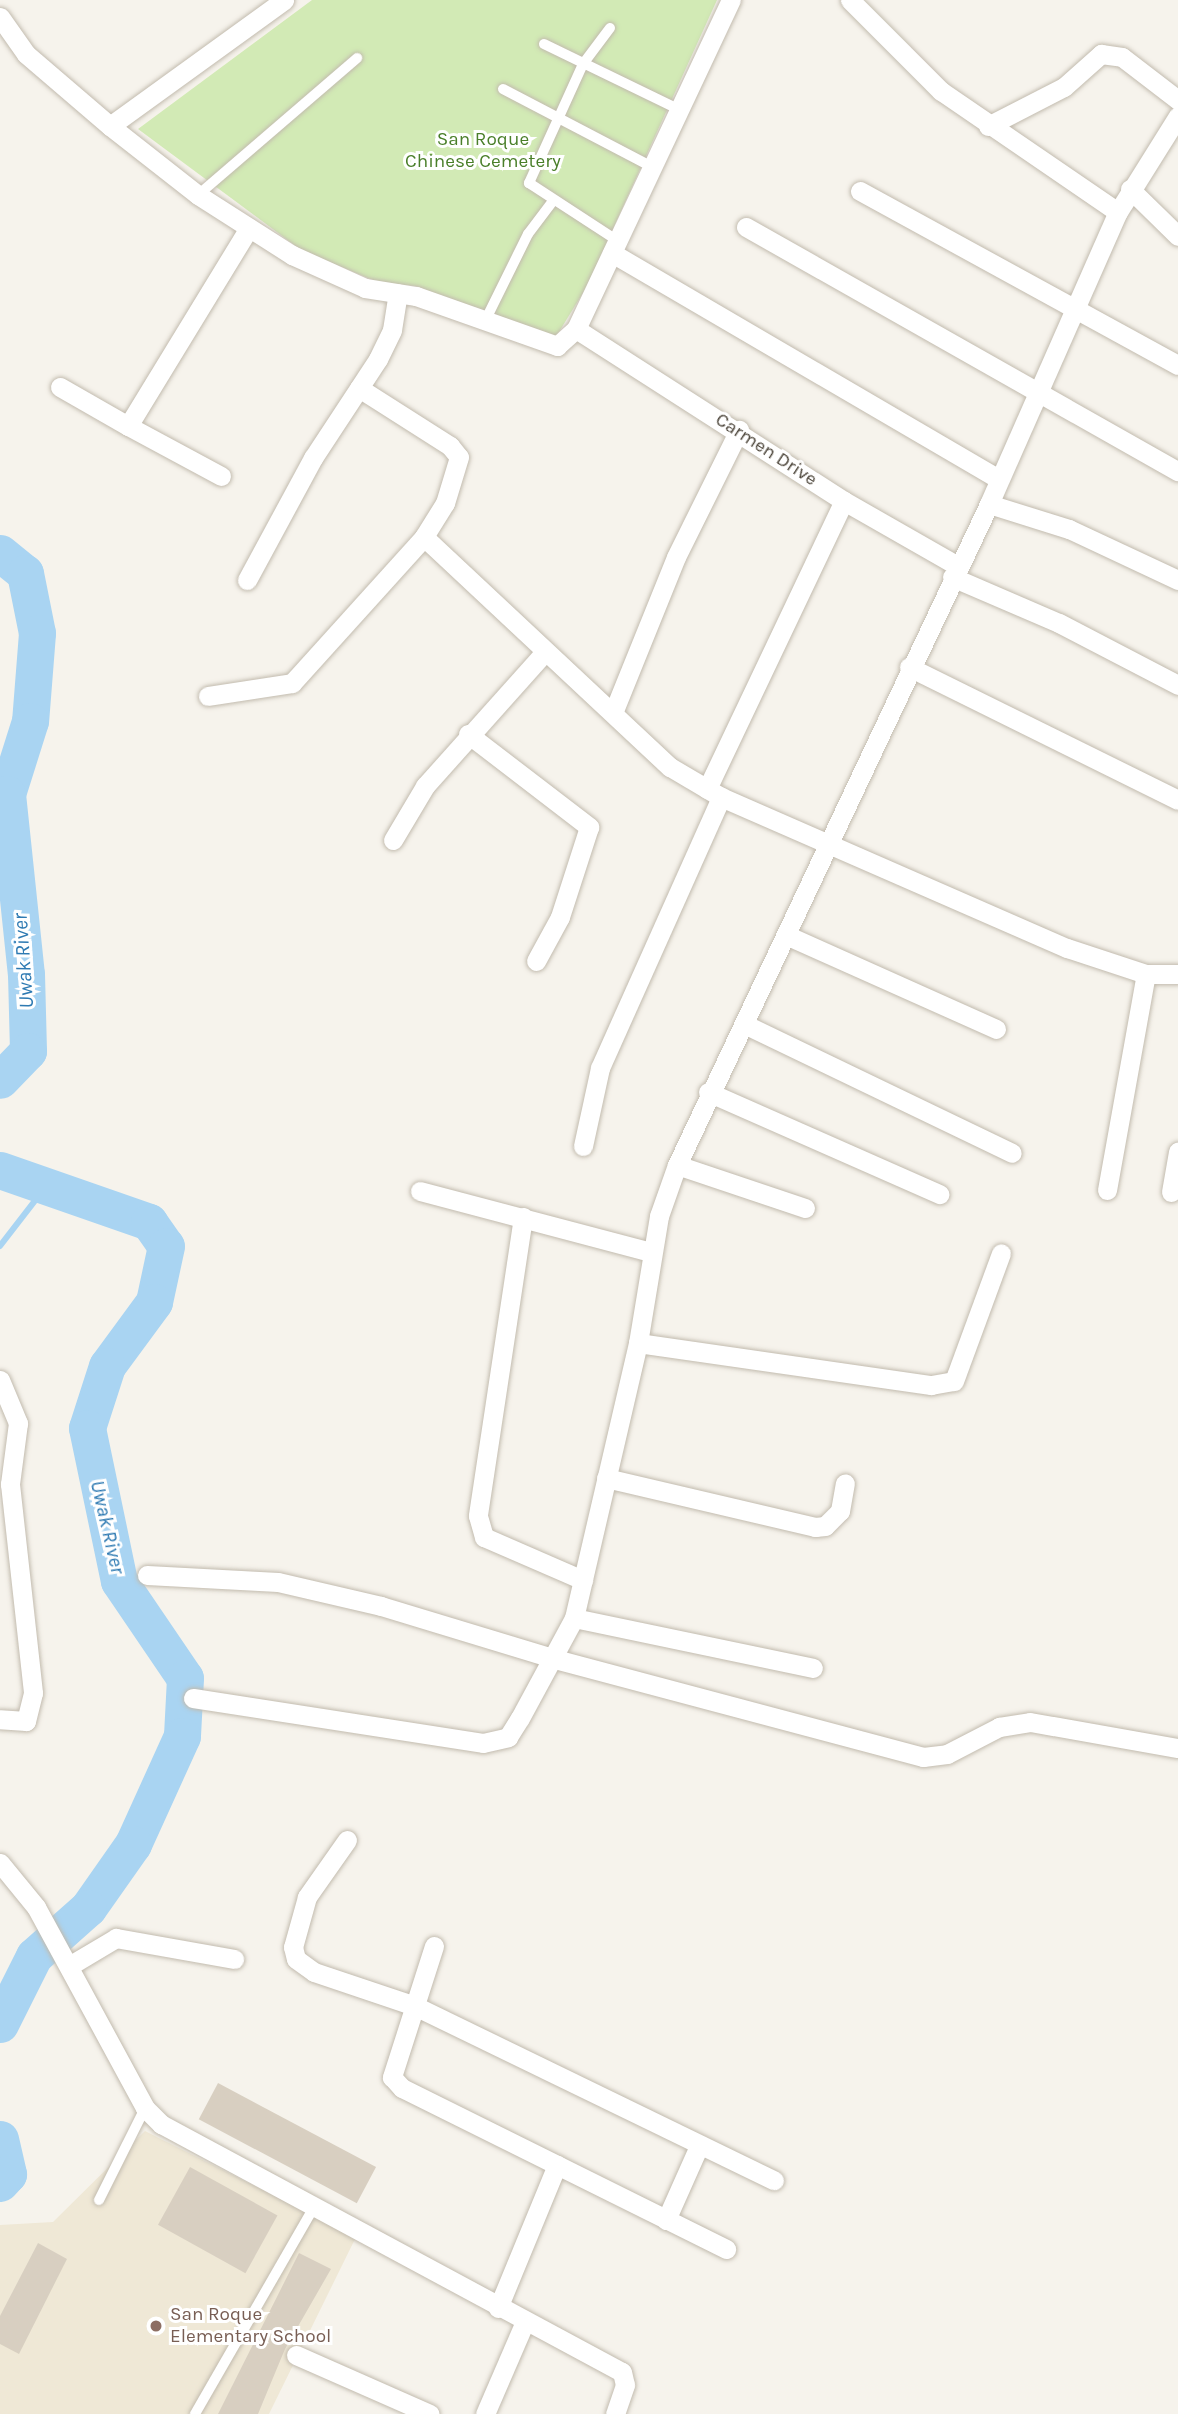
<!DOCTYPE html>
<style>
body{margin:0}
#map{position:relative;width:1178px;height:2414px;overflow:hidden;background:#f6f3ec;font-family:Karla,sans-serif}
div>[style]{position:absolute}
.education>*{inset:0;background:#efe8d6}
.green>*{inset:0;background:#d2eab5}
.stream>*{height:6px;margin:-3px;padding:0 3px;transform-origin:3px;border-radius:3px;background:#a9d4f2}
.river>*{height:37px;margin:-18.5px;padding:0 18.5px;transform-origin:18.5px;border-radius:18.5px;background:#a9d4f2}
.building>*{inset:0;background:#d8cfc1;transform-origin:0 0}
.roads{filter:drop-shadow(0 0 2px #c2bbae) drop-shadow(0 0 2px #c2bbae)}
.lane>*{height:10px;margin:-5px;padding:0 5px;transform-origin:5px;border-radius:5px;background:#fff}
.street>*{height:19px;margin:-9.5px;padding:0 9.5px;transform-origin:9.5px;border-radius:9.5px;background:#fff}
.dots>*{width:19px;height:19px;translate:-50% -50%;box-sizing:border-box;border:4px solid #fff;border-radius:50%}
span{translate:-50% -50%;white-space:nowrap;text-align:center;line-height:1.15;-webkit-text-stroke:6px #fff;paint-order:stroke}
.park-label{font-size:19px;color:#4a7f2a}
.street-label{font-size:19px;color:#4b4439}
.education-label{font-size:19px;color:#785e54}
.left{translate:0 -50%;text-align:left}
.water-label{font-size:21px;color:#2e7ab2;font-style:italic}
</style>
<div id="map">
<div class="education">
<i style="clip-path:polygon(145px 2131px,356px 2237px,269px 2414px,0 2414px,0 2225px,53px 2222px)"></i>
</div>
<div class="green">
<i style="clip-path:polygon(312px 0,717px 0,586px 288px,554px 340px,416px 286px,380px 283px,301px 250px,138px 129px)"></i>
</div>
<div class="stream">
<i style="left:0;top:1246px;width:56px;rotate:-52.3deg"></i>
</div>
<div class="river">
<i style="left:0;top:553px;width:32px;rotate:39deg"></i>
<i style="left:25px;top:573px;width:61px;rotate:78.7deg"></i>
<i style="left:37px;top:633px;width:88px;rotate:94.5deg"></i>
<i style="left:30px;top:721px;width:77px;rotate:107.5deg"></i>
<i style="left:7px;top:794px;width:181px;rotate:84deg"></i>
<i style="left:26px;top:974px;width:77px;rotate:88.5deg"></i>
<i style="left:28px;top:1051px;width:40px;rotate:134deg"></i>
<i style="left:0;top:1170px;width:158px;rotate:19.2deg"></i>
<i style="left:149px;top:1222px;width:29px;rotate:55deg"></i>
<i style="left:166px;top:1246px;width:57px;rotate:102.1deg"></i>
<i style="left:154px;top:1302px;width:79px;rotate:126.3deg"></i>
<i style="left:107px;top:1366px;width:65px;rotate:107.9deg"></i>
<i style="left:87px;top:1428px;width:156px;rotate:78.2deg"></i>
<i style="left:119px;top:1581px;width:117px;rotate:55.8deg"></i>
<i style="left:185px;top:1678px;width:58px;rotate:93deg"></i>
<i style="left:182px;top:1736px;width:119px;rotate:114.4deg"></i>
<i style="left:133px;top:1844px;width:78px;rotate:125.1deg"></i>
<i style="left:88px;top:1908px;width:72px;rotate:138.4deg"></i>
<i style="left:34px;top:1956px;width:76px;rotate:116.6deg"></i>
<i style="left:0;top:2139px;width:36px;rotate:77deg"></i>
<i style="left:8px;top:2174px;width:12px;rotate:132deg"></i>
</div>
<div class="building">
<i style="left:218px;top:2083px;width:179px;height:41px;rotate:28deg"></i>
<i style="left:190px;top:2167px;width:100px;height:66px;rotate:29deg"></i>
<i style="clip-path:polygon(38px 2243px,67px 2259px,19px 2354px,0 2344px,0 2316px)"></i>
<i style="clip-path:polygon(299px 2253px,331px 2269px,285px 2349px,258px 2414px,218px 2414px)"></i>
</div>
<div class="roads">
<div class="lane">
<i style="left:610px;top:28px;width:45px;rotate:126.9deg"></i>
<i style="left:583px;top:64px;width:131px;rotate:114.4deg"></i>
<i style="left:529px;top:183px;width:106px;rotate:33.1deg"></i>
<i style="left:544px;top:44px;width:153px;rotate:25.9deg"></i>
<i style="left:503px;top:89px;width:170px;rotate:27.6deg"></i>
<i style="left:198px;top:195px;width:210px;rotate:-40.7deg"></i>
<i style="left:485px;top:321px;width:97px;rotate:-63.7deg"></i>
<i style="left:528px;top:234px;width:41px;rotate:-52.9deg"></i>
<i style="left:99px;top:2200px;width:103px;rotate:-63.4deg"></i>
<i style="left:195px;top:2414px;width:241px;rotate:-60.1deg"></i>
</div>
<div class="street">
<i style="left:850px;top:0;width:129px;rotate:45deg"></i>
<i style="left:941px;top:91px;width:214px;rotate:34.4deg"></i>
<i style="left:0;top:17px;width:45px;rotate:54.9deg"></i>
<i style="left:26px;top:54px;width:111px;rotate:40.6deg"></i>
<i style="left:110px;top:126px;width:112px;rotate:38.1deg"></i>
<i style="left:198px;top:195px;width:112px;rotate:32.6deg"></i>
<i style="left:292px;top:255px;width:80px;rotate:24.3deg"></i>
<i style="left:365px;top:288px;width:52px;rotate:8.9deg"></i>
<i style="left:416px;top:296px;width:150px;rotate:19.5deg"></i>
<i style="left:557px;top:346px;width:25px;rotate:-42deg"></i>
<i style="left:576px;top:329px;width:364px;rotate:-64.8deg"></i>
<i style="left:110px;top:126px;width:215px;rotate:-35.9deg"></i>
<i style="left:988px;top:126px;width:85px;rotate:-27.2deg"></i>
<i style="left:1064px;top:87px;width:50px;rotate:-41.7deg"></i>
<i style="left:1101px;top:54px;width:21px;rotate:8deg"></i>
<i style="left:1122px;top:57px;width:71px;rotate:37.5deg"></i>
<i style="left:1130px;top:189px;width:67px;rotate:44.4deg"></i>
<i style="left:860px;top:191px;width:362px;rotate:28.7deg"></i>
<i style="left:746px;top:227px;width:496px;rotate:29.5deg"></i>
<i style="left:612px;top:253px;width:447px;rotate:30.3deg"></i>
<i style="left:576px;top:329px;width:318px;rotate:32.7deg"></i>
<i style="left:844px;top:501px;width:131px;rotate:29.7deg"></i>
<i style="left:60px;top:387px;width:78px;rotate:29.8deg"></i>
<i style="left:359px;top:388px;width:108px;rotate:32.5deg"></i>
<i style="left:450px;top:446px;width:14px;rotate:51deg"></i>
<i style="left:459px;top:457px;width:48px;rotate:106.9deg"></i>
<i style="left:445px;top:503px;width:40px;rotate:122deg"></i>
<i style="left:424px;top:537px;width:337px;rotate:43.1deg"></i>
<i style="left:670px;top:767px;width:59px;rotate:30.5deg"></i>
<i style="left:721px;top:797px;width:378px;rotate:23.6deg"></i>
<i style="left:1067px;top:948px;width:83px;rotate:18.2deg"></i>
<i style="left:1146px;top:974px;width:32px"></i>
<i style="left:221px;top:476px;width:106px;rotate:-151.7deg"></i>
<i style="left:128px;top:426px;width:232px;rotate:-58.6deg"></i>
<i style="left:989px;top:504px;width:84px;rotate:17.4deg"></i>
<i style="left:1069px;top:529px;width:120px;rotate:25.1deg"></i>
<i style="left:952px;top:577px;width:116px;rotate:23.3deg"></i>
<i style="left:1059px;top:623px;width:134px;rotate:27.5deg"></i>
<i style="left:247px;top:580px;width:139px;rotate:-61.6deg"></i>
<i style="left:313px;top:458px;width:118px;rotate:-56.7deg"></i>
<i style="left:378px;top:359px;width:32px;rotate:-64deg"></i>
<i style="left:392px;top:330px;width:37px;rotate:-81deg"></i>
<i style="left:909px;top:667px;width:300px;rotate:26.3deg"></i>
<i style="left:208px;top:696px;width:85px;rotate:-8.8deg"></i>
<i style="left:292px;top:683px;width:197px;rotate:-47.9deg"></i>
<i style="left:613px;top:713px;width:168px;rotate:-68deg"></i>
<i style="left:676px;top:557px;width:142px;rotate:-63.6deg"></i>
<i style="left:468px;top:734px;width:153px;rotate:37.5deg"></i>
<i style="left:589px;top:827px;width:95px;rotate:107.9deg"></i>
<i style="left:560px;top:917px;width:50px;rotate:118.6deg"></i>
<i style="left:707px;top:789px;width:319px;rotate:-64.6deg"></i>
<i style="left:393px;top:840px;width:63px;rotate:-59.3deg"></i>
<i style="left:425px;top:786px;width:180px;rotate:-48.2deg"></i>
<i style="left:786px;top:935px;width:230px;rotate:24.1deg"></i>
<i style="left:744px;top:1024px;width:297px;rotate:25.7deg"></i>
<i style="left:708px;top:1092px;width:253px;rotate:23.8deg"></i>
<i style="left:583px;top:1146px;width:80px;rotate:-77.7deg"></i>
<i style="left:600px;top:1068px;width:297px;rotate:-65.9deg"></i>
<i style="left:677px;top:1165px;width:135px;rotate:18.6deg"></i>
<i style="left:1107px;top:1190px;width:219px;rotate:-79.8deg"></i>
<i style="left:420px;top:1191px;width:239px;rotate:14.8deg"></i>
<i style="left:1171px;top:1192px;width:41px;rotate:-80.1deg"></i>
<i style="left:523px;top:1217px;width:302px;rotate:98.6deg"></i>
<i style="left:478px;top:1516px;width:22px;rotate:74deg"></i>
<i style="left:484px;top:1537px;width:108px;rotate:23.5deg"></i>
<i style="left:638px;top:1343px;width:296px;rotate:8.2deg"></i>
<i style="left:931px;top:1385px;width:23px;rotate:-10deg"></i>
<i style="left:954px;top:1381px;width:136px;rotate:-69.8deg"></i>
<i style="left:0;top:1380px;width:47px;rotate:67.3deg"></i>
<i style="left:18px;top:1423px;width:62px;rotate:97.5deg"></i>
<i style="left:10px;top:1484px;width:210px;rotate:83.7deg"></i>
<i style="left:33px;top:1693px;width:29px;rotate:104deg"></i>
<i style="left:26px;top:1721px;width:26px;rotate:-176deg"></i>
<i style="left:606px;top:1478px;width:215px;rotate:13.2deg"></i>
<i style="left:815px;top:1527px;width:10px;rotate:-6deg"></i>
<i style="left:825px;top:1526px;width:21px;rotate:-45deg"></i>
<i style="left:840px;top:1511px;width:28px;rotate:-80deg"></i>
<i style="left:147px;top:1575px;width:131px;rotate:3.1deg"></i>
<i style="left:278px;top:1582px;width:106px;rotate:13.1deg"></i>
<i style="left:381px;top:1606px;width:182px;rotate:16.9deg"></i>
<i style="left:555px;top:1659px;width:381px;rotate:14.9deg"></i>
<i style="left:923px;top:1757px;width:24px;rotate:-7deg"></i>
<i style="left:947px;top:1754px;width:59px;rotate:-27.4deg"></i>
<i style="left:999px;top:1727px;width:31px;rotate:-9deg"></i>
<i style="left:1030px;top:1722px;width:150px;rotate:10deg"></i>
<i style="left:574px;top:1618px;width:244px;rotate:11.8deg"></i>
<i style="left:193px;top:1698px;width:293px;rotate:8.8deg"></i>
<i style="left:483px;top:1743px;width:26px;rotate:-13deg"></i>
<i style="left:508px;top:1737px;width:22px;rotate:-58deg"></i>
<i style="left:520px;top:1718px;width:114px;rotate:-61.6deg"></i>
<i style="left:574px;top:1618px;width:282px;rotate:-76.9deg"></i>
<i style="left:638px;top:1343px;width:129px;rotate:-80.6deg"></i>
<i style="left:659px;top:1216px;width:54px;rotate:-70.6deg"></i>
<i style="left:677px;top:1165px;width:731px;rotate:-64.73deg"></i>
<i style="left:989px;top:504px;width:319px;rotate:-66.2deg"></i>
<i style="left:1118px;top:212px;width:113px;rotate:-58deg"></i>
<i style="left:347px;top:1840px;width:70px;rotate:125.1deg"></i>
<i style="left:307px;top:1897px;width:52px;rotate:105.6deg"></i>
<i style="left:293px;top:1947px;width:12px;rotate:76deg"></i>
<i style="left:296px;top:1959px;width:22px;rotate:36deg"></i>
<i style="left:314px;top:1972px;width:107px;rotate:18.6deg"></i>
<i style="left:415px;top:2006px;width:399px;rotate:25.9deg"></i>
<i style="left:0;top:1863px;width:57px;rotate:50.7deg"></i>
<i style="left:36px;top:1907px;width:229px;rotate:61.5deg"></i>
<i style="left:145px;top:2108px;width:23px;rotate:45deg"></i>
<i style="left:161px;top:2124px;width:523px;rotate:28.28deg"></i>
<i style="left:622px;top:2372px;width:13px;rotate:77deg"></i>
<i style="left:625px;top:2385px;width:31px;rotate:109deg"></i>
<i style="left:434px;top:1946px;width:138px;rotate:107.8deg"></i>
<i style="left:392px;top:2077px;width:15px;rotate:48deg"></i>
<i style="left:402px;top:2088px;width:362px;rotate:26.4deg"></i>
<i style="left:69px;top:1966px;width:55px;rotate:-30.8deg"></i>
<i style="left:116px;top:1938px;width:120px;rotate:10.1deg"></i>
<i style="left:666px;top:2220px;width:81px;rotate:-66deg"></i>
<i style="left:498px;top:2308px;width:155px;rotate:-67.6deg"></i>
<i style="left:296px;top:2355px;width:146px;rotate:23.8deg"></i>
<i style="left:485px;top:2414px;width:98px;rotate:-66.6deg"></i>
</div>
</div>
<div class="dots">
<i style="left:156px;top:2326px;background:#8d6e63"></i>
</div>
<div class="park-label">
<span style="left:483px;top:151px">San Roque<br>Chinese Cemetery</span>
</div>
<div class="street-label">
<span style="left:766px;top:450px;rotate:33deg">Carmen Drive</span>
</div>
<div class="education-label">
<span class="left" style="left:170px;top:2326px">San Roque<br>Elementary School</span>
</div>
<div class="water-label">
<span style="left:23px;top:961px;rotate:-94deg">Uwak River</span>
<span style="left:108px;top:1527px;rotate:77deg">Uwak River</span>
</div>
</div>
